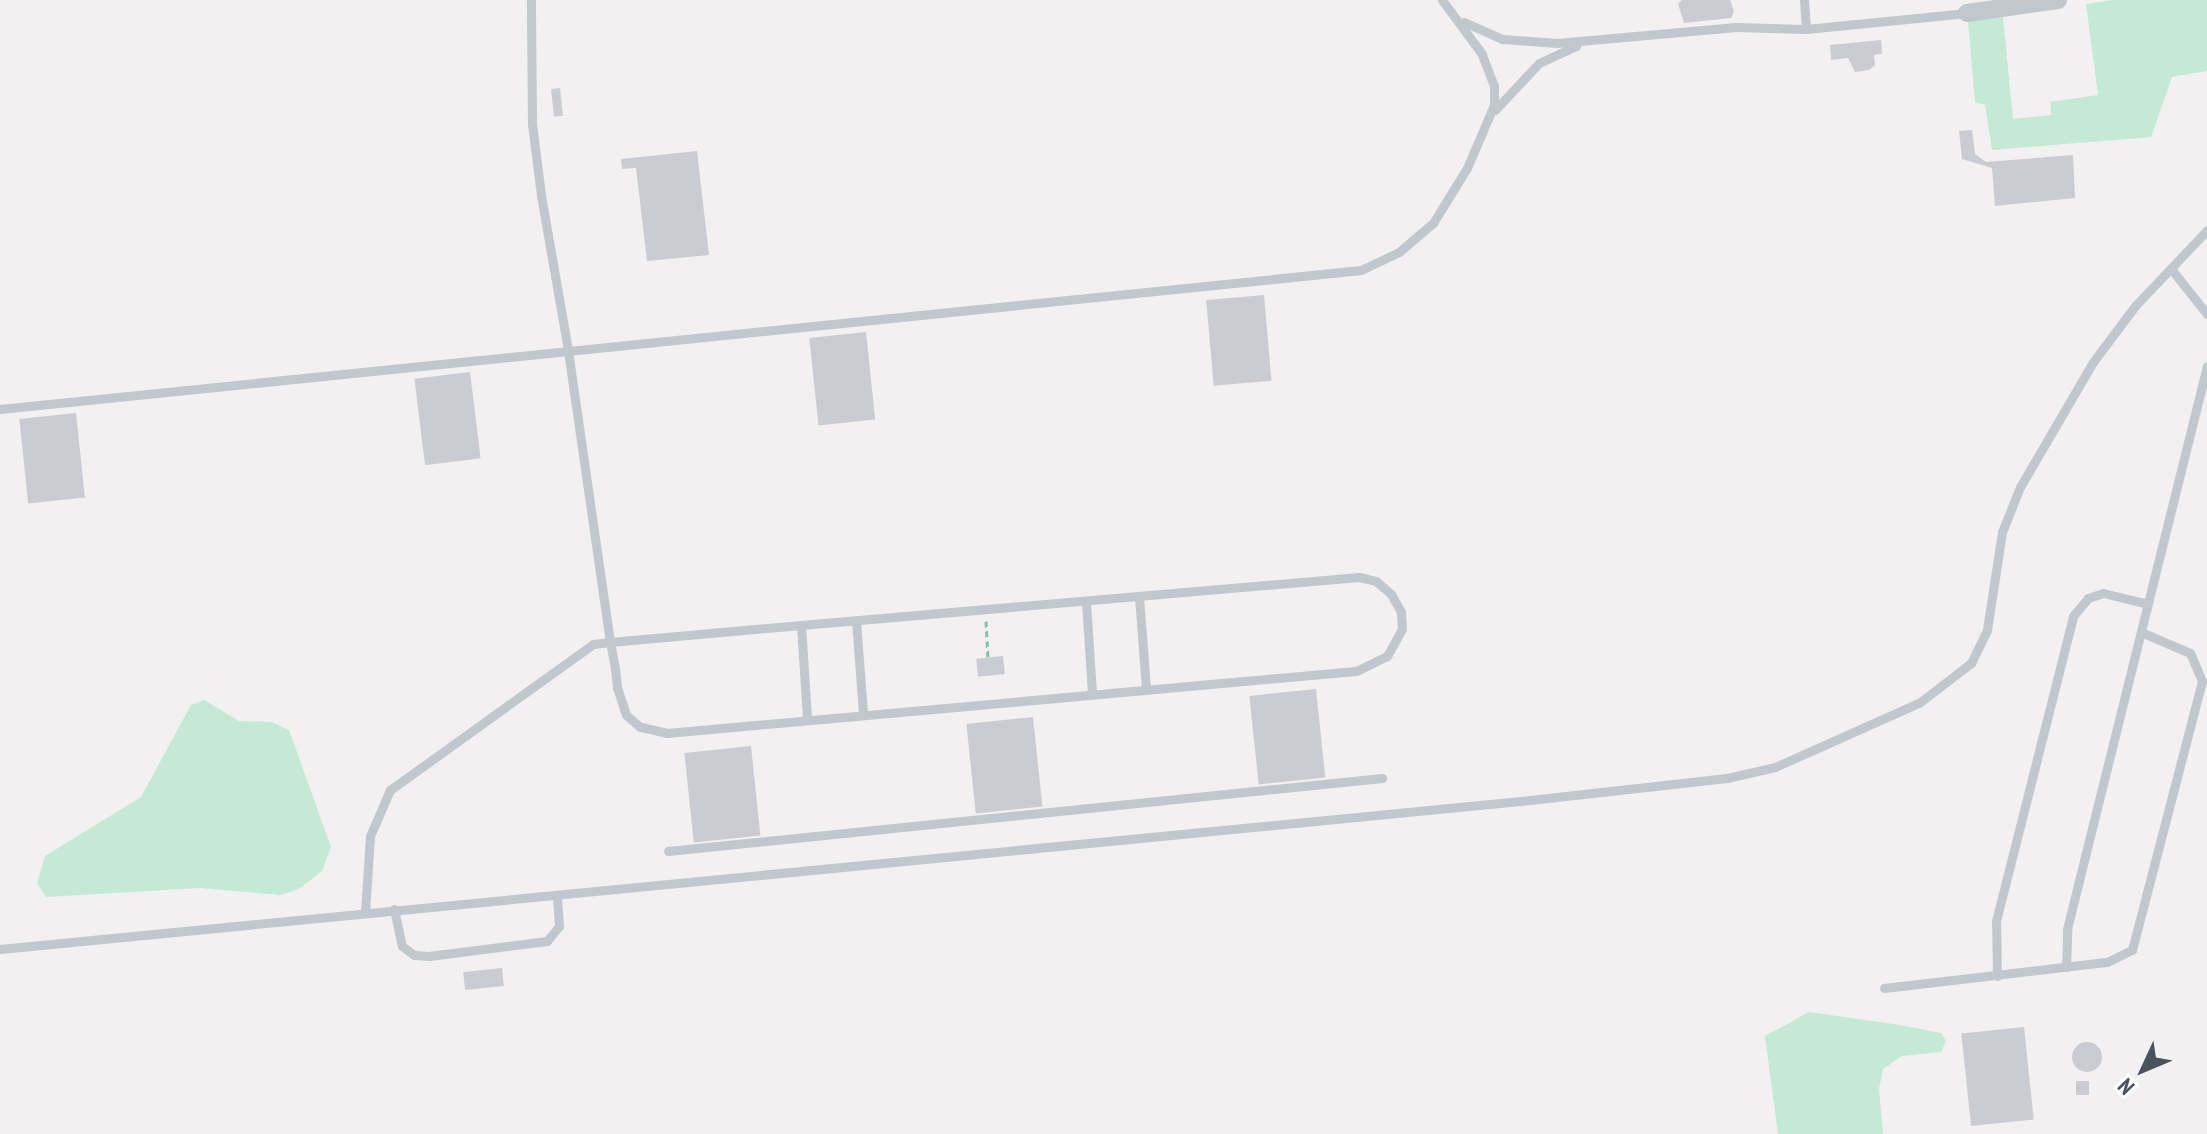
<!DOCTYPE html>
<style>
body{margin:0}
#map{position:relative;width:2207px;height:1134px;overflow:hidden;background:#f2f0f0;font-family:"PT Sans Narrow",sans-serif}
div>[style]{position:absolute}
.green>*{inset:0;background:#c4ead5}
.building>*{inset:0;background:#cbccd2;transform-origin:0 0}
.round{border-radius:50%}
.path>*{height:3px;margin-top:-1.5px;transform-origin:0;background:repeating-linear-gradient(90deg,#81c4a7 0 6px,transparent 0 10px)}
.service>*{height:9px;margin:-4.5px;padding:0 4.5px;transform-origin:4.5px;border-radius:4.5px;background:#c0c7cd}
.minor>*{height:18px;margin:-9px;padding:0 9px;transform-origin:9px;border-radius:9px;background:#c0c7cd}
span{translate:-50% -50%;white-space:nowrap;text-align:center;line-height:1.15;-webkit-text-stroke:7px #fff;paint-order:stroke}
.north{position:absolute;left:2103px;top:1030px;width:80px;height:80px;-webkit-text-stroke:6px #fff;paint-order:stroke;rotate:226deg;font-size:22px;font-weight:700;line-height:32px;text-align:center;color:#4a525b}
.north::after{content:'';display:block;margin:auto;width:28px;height:36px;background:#4a525b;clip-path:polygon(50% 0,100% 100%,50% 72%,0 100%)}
</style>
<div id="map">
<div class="green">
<i style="clip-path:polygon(2113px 0,2207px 0,2207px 71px,2172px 77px,2151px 137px,1992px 150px,1985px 105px,1975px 102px,1968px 21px,2003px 17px,2013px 119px,2051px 115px,2050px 102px,2098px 95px,2086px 4px)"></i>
<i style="clip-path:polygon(204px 700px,239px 721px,272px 722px,289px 730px,331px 847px,322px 871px,299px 889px,281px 895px,200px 888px,46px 897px,37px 883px,45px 856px,141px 797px,191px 705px)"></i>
<i style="clip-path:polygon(1809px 1012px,1900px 1025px,1941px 1033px,1946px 1041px,1941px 1052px,1902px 1056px,1883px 1069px,1879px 1089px,1883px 1134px,1778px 1134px,1765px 1036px)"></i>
</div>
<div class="building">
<i style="clip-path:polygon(1682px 0,1730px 0,1734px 11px,1731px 18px,1684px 23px,1678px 4px)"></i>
<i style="clip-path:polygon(1881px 40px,1882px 54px,1874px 55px,1875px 65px,1869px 70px,1855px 72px,1848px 58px,1831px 60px,1830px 45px)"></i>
<i style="left:560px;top:88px;width:28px;height:9px;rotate:84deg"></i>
<i style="clip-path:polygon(1972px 130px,1975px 154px,1986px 162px,2073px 155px,2075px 198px,1995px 206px,1992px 168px,1962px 159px,1959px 131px)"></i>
<i style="clip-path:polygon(697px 151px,709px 255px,647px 261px,636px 168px,622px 169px,621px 159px)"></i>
<i style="left:1264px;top:295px;width:86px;height:58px;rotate:85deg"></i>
<i style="left:866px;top:332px;width:88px;height:57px;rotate:84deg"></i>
<i style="left:470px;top:372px;width:87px;height:56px;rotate:83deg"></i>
<i style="left:76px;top:413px;width:85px;height:57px;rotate:84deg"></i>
<i style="left:1003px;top:656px;width:18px;height:27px;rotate:84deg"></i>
<i style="left:1316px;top:689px;width:89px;height:67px;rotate:84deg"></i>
<i style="left:1033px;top:717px;width:90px;height:67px;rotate:84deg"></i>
<i style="left:751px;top:746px;width:90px;height:67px;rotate:84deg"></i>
<i style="left:502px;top:968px;width:18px;height:39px;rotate:84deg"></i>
<i style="left:2024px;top:1027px;width:93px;height:63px;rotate:84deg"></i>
<i class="round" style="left:2072px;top:1042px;width:30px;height:30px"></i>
<i style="left:2076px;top:1081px;width:13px;height:14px"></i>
</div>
<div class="path">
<i style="left:986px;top:621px;width:36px;rotate:87deg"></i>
</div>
<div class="service">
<i style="left:1804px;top:0;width:29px;rotate:86deg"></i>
<i style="left:1464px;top:22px;width:42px;rotate:24.1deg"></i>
<i style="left:1502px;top:39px;width:55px;rotate:4.2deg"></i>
<i style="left:1557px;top:43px;width:180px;rotate:-5.1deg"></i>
<i style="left:1736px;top:27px;width:70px;rotate:1.6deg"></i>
<i style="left:1806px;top:29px;width:162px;rotate:-5.7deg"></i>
<i style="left:1495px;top:110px;width:64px;rotate:-46.9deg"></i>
<i style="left:1539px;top:63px;width:41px;rotate:-24.7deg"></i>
<i style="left:2172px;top:270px;width:56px;rotate:51.5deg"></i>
<i style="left:0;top:409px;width:1368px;rotate:-5.83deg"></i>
<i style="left:1361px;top:270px;width:42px;rotate:-25.3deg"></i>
<i style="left:1399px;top:252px;width:45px;rotate:-40.5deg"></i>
<i style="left:1433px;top:223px;width:65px;rotate:-58.3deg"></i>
<i style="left:1467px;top:168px;width:69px;rotate:-66.8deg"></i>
<i style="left:1494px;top:105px;width:19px;rotate:-90deg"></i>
<i style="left:1494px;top:86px;width:34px;rotate:-111deg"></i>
<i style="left:1482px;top:54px;width:67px;rotate:-126.5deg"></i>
<i style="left:1139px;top:597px;width:90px;rotate:85.6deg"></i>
<i style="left:1086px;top:602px;width:90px;rotate:86.2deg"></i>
<i style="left:856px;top:620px;width:94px;rotate:85.7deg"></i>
<i style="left:801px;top:625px;width:94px;rotate:86.3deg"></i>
<i style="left:668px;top:851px;width:718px;rotate:-5.84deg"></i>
<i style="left:394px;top:909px;width:38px;rotate:78deg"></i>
<i style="left:402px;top:946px;width:15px;rotate:37deg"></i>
<i style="left:414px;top:955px;width:15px;rotate:4deg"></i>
<i style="left:429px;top:956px;width:119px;rotate:-7.2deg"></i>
<i style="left:547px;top:941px;width:19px;rotate:-51deg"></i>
<i style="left:559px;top:926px;width:31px;rotate:-94deg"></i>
<i style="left:365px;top:912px;width:76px;rotate:-86.2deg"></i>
<i style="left:370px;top:836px;width:50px;rotate:-66.5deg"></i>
<i style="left:390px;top:790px;width:250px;rotate:-35.7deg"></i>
<i style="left:593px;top:644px;width:17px;rotate:-7deg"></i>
<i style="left:610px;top:642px;width:192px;rotate:-5.1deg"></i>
<i style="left:801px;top:625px;width:560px;rotate:-4.92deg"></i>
<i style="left:1359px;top:577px;width:17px;rotate:13deg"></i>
<i style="left:1376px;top:581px;width:20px;rotate:41deg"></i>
<i style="left:1391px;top:594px;width:21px;rotate:61deg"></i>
<i style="left:1401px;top:612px;width:17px;rotate:87deg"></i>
<i style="left:1402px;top:629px;width:31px;rotate:119deg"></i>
<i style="left:1387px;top:656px;width:34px;rotate:154deg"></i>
<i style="left:1356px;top:671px;width:692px;rotate:174.86deg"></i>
<i style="left:667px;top:733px;width:28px;rotate:-167deg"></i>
<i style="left:640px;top:727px;width:18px;rotate:-139deg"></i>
<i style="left:626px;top:715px;width:29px;rotate:-108deg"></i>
<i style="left:617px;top:687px;width:19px;rotate:-96deg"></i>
<i style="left:615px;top:668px;width:26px;rotate:-101deg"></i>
<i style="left:610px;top:642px;width:295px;rotate:-98.2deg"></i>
<i style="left:568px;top:350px;width:157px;rotate:-99.9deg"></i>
<i style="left:541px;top:195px;width:72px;rotate:-97.2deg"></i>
<i style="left:532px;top:124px;width:124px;rotate:-90.5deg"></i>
<i style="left:0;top:949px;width:1537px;rotate:-5.56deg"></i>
<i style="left:1530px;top:800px;width:198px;rotate:-6.4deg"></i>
<i style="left:1727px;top:778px;width:49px;rotate:-12.9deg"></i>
<i style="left:1775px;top:767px;width:158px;rotate:-24deg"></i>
<i style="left:1919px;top:703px;width:66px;rotate:-37.6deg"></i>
<i style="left:1971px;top:663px;width:37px;rotate:-64deg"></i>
<i style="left:1987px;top:630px;width:99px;rotate:-81.3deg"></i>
<i style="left:2002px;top:532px;width:48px;rotate:-68.2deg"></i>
<i style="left:2020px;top:487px;width:145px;rotate:-59.7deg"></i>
<i style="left:2093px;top:362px;width:70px;rotate:-53.1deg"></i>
<i style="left:2135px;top:306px;width:105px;rotate:-46.5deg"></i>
<i style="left:2066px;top:967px;width:38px;rotate:-88deg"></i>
<i style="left:2067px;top:929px;width:580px;rotate:-76.04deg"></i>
<i style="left:1997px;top:976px;width:55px;rotate:-91deg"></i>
<i style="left:1996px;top:921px;width:315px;rotate:-75.8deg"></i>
<i style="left:2073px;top:616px;width:23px;rotate:-50deg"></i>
<i style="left:2088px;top:598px;width:16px;rotate:-18deg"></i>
<i style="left:2103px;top:593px;width:46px;rotate:13.7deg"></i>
<i style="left:1884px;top:988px;width:225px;rotate:-6.7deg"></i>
<i style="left:2107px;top:962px;width:28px;rotate:-26deg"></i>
<i style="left:2132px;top:950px;width:278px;rotate:-75.4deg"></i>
<i style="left:2202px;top:681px;width:30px;rotate:-113deg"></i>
<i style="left:2190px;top:653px;width:53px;rotate:-156.8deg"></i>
</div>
<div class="minor">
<i style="left:1967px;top:13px;width:92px;rotate:-8.1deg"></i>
</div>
<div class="north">N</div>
</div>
